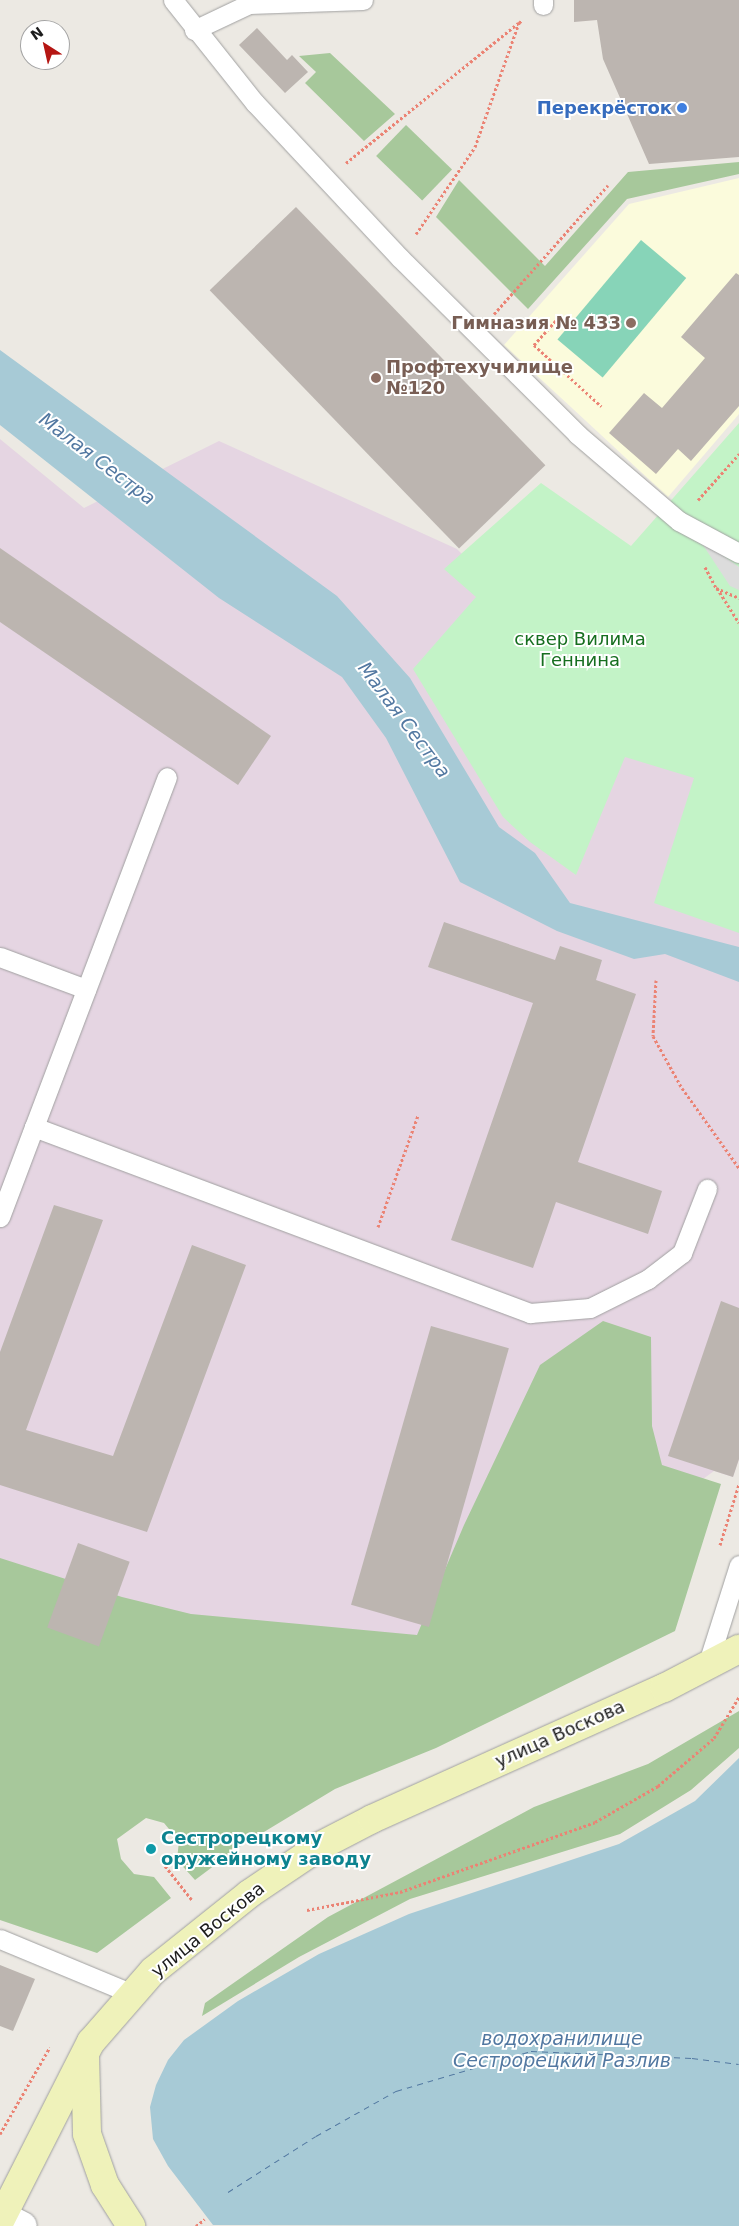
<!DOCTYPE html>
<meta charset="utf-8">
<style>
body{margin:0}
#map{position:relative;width:739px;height:2226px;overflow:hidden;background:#ece9e3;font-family:"DejaVu Sans",sans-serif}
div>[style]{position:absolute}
.industrial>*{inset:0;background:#e5d5e2}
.education>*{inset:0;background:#fbfbdc}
.forest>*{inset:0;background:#a7c89b;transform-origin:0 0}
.park>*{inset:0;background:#c3f3c7}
.pitch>*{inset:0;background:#87d4b8;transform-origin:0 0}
.parking>*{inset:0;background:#dcdcdc}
.water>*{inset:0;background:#a7cad6}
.ferry>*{height:1px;margin-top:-0.5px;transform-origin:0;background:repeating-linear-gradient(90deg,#5278a1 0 6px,transparent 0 11px)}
.building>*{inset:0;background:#bcb5b0;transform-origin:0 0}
.path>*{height:3px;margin-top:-1.5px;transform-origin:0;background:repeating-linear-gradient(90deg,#eb8374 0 2.5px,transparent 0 5px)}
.roads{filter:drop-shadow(0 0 1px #a0a0a0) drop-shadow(0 0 1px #a0a0a0)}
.service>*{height:19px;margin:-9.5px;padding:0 9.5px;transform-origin:9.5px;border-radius:9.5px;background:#fff}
.tertiary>*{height:28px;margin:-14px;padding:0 14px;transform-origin:14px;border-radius:14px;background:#fff}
.secondary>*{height:28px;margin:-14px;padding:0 14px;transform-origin:14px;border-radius:14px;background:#eff2ba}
.dots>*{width:14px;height:14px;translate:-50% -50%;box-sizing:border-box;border:2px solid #fff;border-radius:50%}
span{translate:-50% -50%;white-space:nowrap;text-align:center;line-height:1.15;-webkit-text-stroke:4px #fff;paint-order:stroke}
.shop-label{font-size:18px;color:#366cbe;font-weight:700}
.right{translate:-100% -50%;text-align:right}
.education-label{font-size:18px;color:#785e54;font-weight:700}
.left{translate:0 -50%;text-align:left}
.park-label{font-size:18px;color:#166e1f}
.street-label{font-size:18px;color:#1c1c1c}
.culture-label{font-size:18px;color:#0d838f;font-weight:700}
.water-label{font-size:19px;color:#5278a1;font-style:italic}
.north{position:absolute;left:20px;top:20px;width:50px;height:50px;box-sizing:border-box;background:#fff;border:1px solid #a4a4a4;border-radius:50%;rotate:325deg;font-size:14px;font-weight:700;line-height:20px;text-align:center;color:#1c1c1c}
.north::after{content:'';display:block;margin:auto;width:18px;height:22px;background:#b51613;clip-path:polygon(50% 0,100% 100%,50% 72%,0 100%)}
</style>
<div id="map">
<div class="industrial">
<i style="clip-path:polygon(0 439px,84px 508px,219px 441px,457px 549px,545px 639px,739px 752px,739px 1459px,733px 1477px,714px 1471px,592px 1560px,457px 1641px,0 1732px)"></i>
</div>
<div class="education">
<i style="clip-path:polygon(739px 178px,739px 414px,668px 497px,504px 345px,629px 204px)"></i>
</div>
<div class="forest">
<i style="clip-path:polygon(330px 53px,395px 114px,364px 141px,305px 83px,316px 72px,299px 56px)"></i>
<i style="left:406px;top:125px;width:64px;height:43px;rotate:44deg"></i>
<i style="clip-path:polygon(739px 162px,739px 174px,627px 199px,528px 309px,436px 217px,459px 180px,545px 266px,628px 172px)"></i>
<i style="clip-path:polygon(603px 1321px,651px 1337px,652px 1426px,662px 1465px,721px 1484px,675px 1631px,436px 1748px,335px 1789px,239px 1847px,195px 1880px,177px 1860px,179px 1841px,164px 1823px,146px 1818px,117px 1839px,121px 1859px,134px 1874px,154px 1877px,171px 1898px,97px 1953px,0 1920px,0 1558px,122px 1597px,191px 1614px,417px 1635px,464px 1525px,540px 1365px)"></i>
<i style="clip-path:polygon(739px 1711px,739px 1748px,691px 1790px,620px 1834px,410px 1899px,299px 1957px,202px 2016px,205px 2003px,328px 1917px,534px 1807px,648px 1764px)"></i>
</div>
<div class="park">
<i style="clip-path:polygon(739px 423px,739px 933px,654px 903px,694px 778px,625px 757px,576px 875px,530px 842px,503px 817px,413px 669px,476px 597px,444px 569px,541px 483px,631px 546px)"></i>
</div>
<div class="pitch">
<i style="left:641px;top:240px;width:59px;height:130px;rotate:40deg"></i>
</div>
<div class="parking">
<i style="clip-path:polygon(699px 539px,739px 567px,739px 590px,730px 586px)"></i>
</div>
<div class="water">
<i style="clip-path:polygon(0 350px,337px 596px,410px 678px,499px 827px,535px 853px,570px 903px,739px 947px,739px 982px,665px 954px,634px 959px,557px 931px,460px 882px,386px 738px,342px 677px,219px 598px,0 425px)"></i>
<i style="clip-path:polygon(739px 1758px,739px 2226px,213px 2225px,168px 2166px,153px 2139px,150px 2107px,156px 2085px,168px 2060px,184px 2040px,238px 2001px,319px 1954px,409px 1914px,619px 1844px,695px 1801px)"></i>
</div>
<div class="ferry">
<i style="left:228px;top:2192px;width:104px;rotate:-32.5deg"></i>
<i style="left:316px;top:2136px;width:92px;rotate:-29.4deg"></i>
<i style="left:396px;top:2091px;width:141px;rotate:-16.5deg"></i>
<i style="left:531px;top:2051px;width:161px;rotate:2.5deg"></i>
<i style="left:692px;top:2058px;width:47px;rotate:7.3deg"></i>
</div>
<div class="building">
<i style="clip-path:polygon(574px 0,739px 0,739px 157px,649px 164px,603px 59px,597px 20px,574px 22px)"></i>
<i style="clip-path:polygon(257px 28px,287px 60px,292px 55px,308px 72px,285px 93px,239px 45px)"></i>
<i style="left:296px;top:207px;width:359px;height:120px;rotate:46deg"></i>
<i style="clip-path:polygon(736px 273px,739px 275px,739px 406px,691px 461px,678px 449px,656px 474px,609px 433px,644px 393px,662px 408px,705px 358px,681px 337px)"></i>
<i style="clip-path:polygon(0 548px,271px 736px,238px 785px,0 622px)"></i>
<i style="clip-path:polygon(444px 922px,555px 960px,560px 946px,602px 960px,596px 980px,636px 994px,578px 1162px,662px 1191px,648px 1234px,556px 1202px,533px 1268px,451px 1240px,533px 1003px,428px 967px)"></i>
<i style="clip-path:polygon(54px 1205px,103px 1220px,26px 1430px,113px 1456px,192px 1245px,246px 1265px,147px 1532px,0 1485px,0 1352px)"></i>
<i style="clip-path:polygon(721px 1301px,739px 1308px,739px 1459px,733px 1477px,668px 1456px)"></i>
<i style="left:431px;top:1326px;width:81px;height:290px;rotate:16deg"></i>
<i style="left:78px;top:1543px;width:55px;height:90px;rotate:20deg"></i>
<i style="clip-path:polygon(0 1965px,35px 1979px,13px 2031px,0 2026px)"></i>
</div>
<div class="path">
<i style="left:346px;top:163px;width:222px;rotate:-39.1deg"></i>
<i style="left:416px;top:234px;width:105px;rotate:-55.9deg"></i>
<i style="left:475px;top:147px;width:132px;rotate:-70.5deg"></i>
<i style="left:519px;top:23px;width:4px;rotate:-45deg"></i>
<i style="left:494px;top:314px;width:172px;rotate:-48.5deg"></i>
<i style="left:559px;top:317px;width:38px;rotate:132deg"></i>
<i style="left:534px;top:345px;width:91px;rotate:42.3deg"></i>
<i style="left:698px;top:500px;width:62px;rotate:-48.3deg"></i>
<i style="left:705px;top:567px;width:24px;rotate:62deg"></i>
<i style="left:716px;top:588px;width:25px;rotate:23deg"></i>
<i style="left:717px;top:588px;width:41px;rotate:57.8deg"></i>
<i style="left:656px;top:980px;width:56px;rotate:93.1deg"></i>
<i style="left:653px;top:1036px;width:60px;rotate:60.9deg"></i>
<i style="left:682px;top:1088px;width:98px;rotate:54.5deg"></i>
<i style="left:378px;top:1227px;width:119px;rotate:-70.3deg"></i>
<i style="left:720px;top:1545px;width:64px;rotate:-72.7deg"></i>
<i style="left:162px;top:1862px;width:48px;rotate:51.7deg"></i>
<i style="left:307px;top:1910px;width:95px;rotate:-11deg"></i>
<i style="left:400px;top:1892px;width:207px;rotate:-19.7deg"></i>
<i style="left:595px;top:1822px;width:73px;rotate:-29.7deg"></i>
<i style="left:658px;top:1786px;width:74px;rotate:-40.6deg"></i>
<i style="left:714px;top:1738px;width:48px;rotate:-58.6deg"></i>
<i style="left:0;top:2134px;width:100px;rotate:-60.1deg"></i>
<i style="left:196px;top:2226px;width:11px;rotate:-38deg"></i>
</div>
<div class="roads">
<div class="service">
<i style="left:173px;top:0;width:132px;rotate:51.5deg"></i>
<i style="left:255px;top:103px;width:212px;rotate:46.9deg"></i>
<i style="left:400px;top:258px;width:250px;rotate:44.8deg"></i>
<i style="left:577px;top:434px;width:134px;rotate:40.5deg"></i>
<i style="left:679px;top:521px;width:68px;rotate:28.1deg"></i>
<i style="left:543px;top:5px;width:5px;rotate:-90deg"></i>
<i style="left:194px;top:30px;width:61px;rotate:-25.3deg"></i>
<i style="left:249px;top:4px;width:114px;rotate:-2deg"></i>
<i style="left:0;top:957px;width:92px;rotate:20.4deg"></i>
<i style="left:34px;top:1127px;width:374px;rotate:-69.2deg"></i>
<i style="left:0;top:1217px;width:96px;rotate:-69.3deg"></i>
<i style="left:34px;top:1127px;width:530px;rotate:20.56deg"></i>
<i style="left:530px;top:1313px;width:60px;rotate:-4.8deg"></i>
<i style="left:590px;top:1308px;width:65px;rotate:-26.6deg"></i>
<i style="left:648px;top:1279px;width:43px;rotate:-37.4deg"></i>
<i style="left:682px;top:1253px;width:69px;rotate:-68.7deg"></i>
<i style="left:706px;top:1669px;width:109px;rotate:-72.4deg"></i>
<i style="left:0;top:1939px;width:144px;rotate:22.5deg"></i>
</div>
<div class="tertiary">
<i style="left:3px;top:2216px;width:22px;rotate:27deg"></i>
</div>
<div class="secondary">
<i style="left:85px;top:2056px;width:78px;rotate:88.5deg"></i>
<i style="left:87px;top:2134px;width:54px;rotate:70.6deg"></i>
<i style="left:105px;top:2185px;width:49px;rotate:57.6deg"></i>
<i style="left:0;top:2221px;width:201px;rotate:-63.1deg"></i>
<i style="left:91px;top:2042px;width:94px;rotate:-48.9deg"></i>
<i style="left:153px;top:1971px;width:123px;rotate:-38.7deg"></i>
<i style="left:249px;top:1894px;width:86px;rotate:-34.1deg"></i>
<i style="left:320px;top:1846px;width:59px;rotate:-27.4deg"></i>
<i style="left:372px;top:1819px;width:320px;rotate:-24.2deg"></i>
<i style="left:664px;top:1688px;width:85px;rotate:-27.5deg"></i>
</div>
</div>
<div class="dots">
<i style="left:682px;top:108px;background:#3f7fe0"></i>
<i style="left:631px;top:323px;background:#8d6e63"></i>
<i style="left:376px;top:378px;background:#8d6e63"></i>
<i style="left:151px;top:1849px;background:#0f9aa8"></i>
</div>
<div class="shop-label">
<span class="right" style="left:672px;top:108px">Перекрёсток</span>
</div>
<div class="education-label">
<span class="right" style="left:621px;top:323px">Гимназия № 433</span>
<span class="left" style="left:386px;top:378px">Профтехучилище<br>№120</span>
</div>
<div class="park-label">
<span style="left:580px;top:650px">сквер Вилима<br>Геннина</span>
</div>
<div class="street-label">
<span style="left:560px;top:1734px;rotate:-24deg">улица Воскова</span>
<span style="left:208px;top:1930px;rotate:-39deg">улица Воскова</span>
</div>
<div class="culture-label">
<span class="left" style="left:161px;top:1849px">Сестрорецкому<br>оружейному заводу</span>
</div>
<div class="water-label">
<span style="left:97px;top:459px;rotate:37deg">Малая Сестра</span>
<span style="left:404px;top:720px;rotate:53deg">Малая Сестра</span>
<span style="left:562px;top:2050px">водохранилище<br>Сестрорецкий Разлив</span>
</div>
<div class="north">N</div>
</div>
